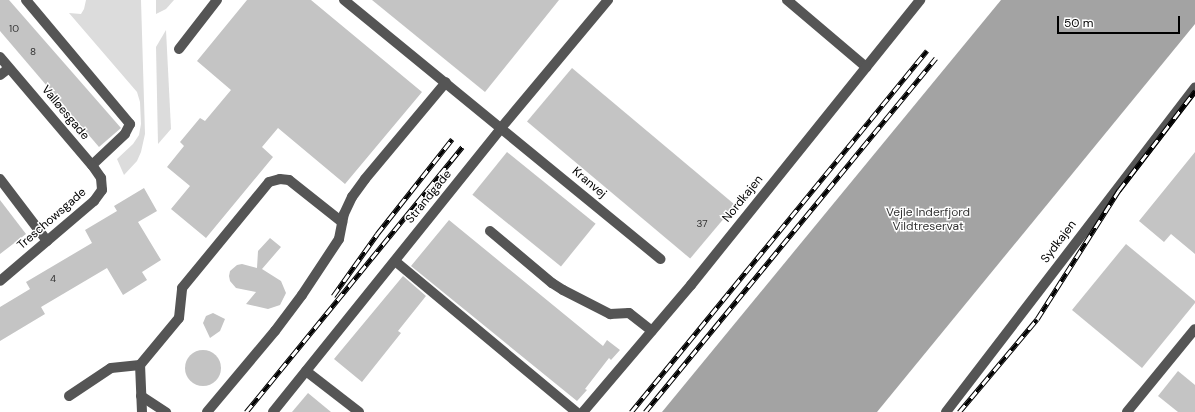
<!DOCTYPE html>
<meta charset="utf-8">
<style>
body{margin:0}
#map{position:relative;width:1195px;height:412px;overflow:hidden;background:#fff;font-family:"DM Sans",sans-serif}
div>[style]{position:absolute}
.green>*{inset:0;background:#dcdcdc}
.water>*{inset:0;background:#a3a3a3}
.building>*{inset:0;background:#c4c4c4;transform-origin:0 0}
.round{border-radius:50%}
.minor>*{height:10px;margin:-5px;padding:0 5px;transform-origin:5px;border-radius:5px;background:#555}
.rail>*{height:4.5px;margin-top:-2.25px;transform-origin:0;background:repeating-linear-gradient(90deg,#fff 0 9px,#000 0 18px);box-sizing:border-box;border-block:1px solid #000}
span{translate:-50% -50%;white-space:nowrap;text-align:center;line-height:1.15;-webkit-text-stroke:3px #fff;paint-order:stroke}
.number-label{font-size:10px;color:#313131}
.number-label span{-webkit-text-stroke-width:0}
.street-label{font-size:12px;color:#000}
.park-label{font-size:12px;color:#333}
.scale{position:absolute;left:1057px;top:16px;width:123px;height:18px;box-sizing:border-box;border:2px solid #000;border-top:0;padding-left:5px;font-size:12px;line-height:14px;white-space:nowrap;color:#000;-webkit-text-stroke:3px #fff;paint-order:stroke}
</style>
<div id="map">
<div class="green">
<i style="clip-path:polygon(86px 0,141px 0,145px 134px,141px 152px,137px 161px,124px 175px,117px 159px,133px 144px,139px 135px,141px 124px,140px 102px,137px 92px,69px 13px,81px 14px,84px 9px)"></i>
<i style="clip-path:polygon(156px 0,174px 0,166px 9px,156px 14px)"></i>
<i style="clip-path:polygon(166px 30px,171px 129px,158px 144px,156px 47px)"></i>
</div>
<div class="water">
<i style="clip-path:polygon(1001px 0,1195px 0,1195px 24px,877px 412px,662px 412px)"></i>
</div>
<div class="building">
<i style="clip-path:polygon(0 0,9px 0,121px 128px,99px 147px,0 31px)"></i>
<i style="clip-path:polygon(247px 0,311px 0,422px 92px,345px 184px,278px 128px,262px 147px,273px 157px,206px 238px,171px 209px,190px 186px,167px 167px,184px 146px,180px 142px,200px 118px,205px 121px,231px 90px,197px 61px)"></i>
<i style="clip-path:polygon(372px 0,559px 0,485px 92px)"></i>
<i style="left:572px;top:68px;width:213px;height:70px;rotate:40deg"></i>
<i style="left:507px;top:152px;width:114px;height:55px;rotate:39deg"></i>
<i style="clip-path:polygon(1195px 152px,1195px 254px,1171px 234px,1164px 242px,1139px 221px)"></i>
<i style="clip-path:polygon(144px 188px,157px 211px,138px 222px,161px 260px,142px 272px,147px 280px,123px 295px,107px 268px,41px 307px,45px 314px,0 341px,0 307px,30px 289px,26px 282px,92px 243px,85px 230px,117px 211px,114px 206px)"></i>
<i style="clip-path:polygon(0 200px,26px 234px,0 254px)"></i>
<i style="clip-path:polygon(449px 220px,603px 346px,607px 340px,620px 350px,611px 360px,609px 358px,585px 389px,587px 390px,577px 401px,411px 266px)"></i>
<i style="clip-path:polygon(270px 238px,281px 247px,262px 269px,281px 281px,286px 293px,280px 305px,268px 309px,246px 304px,256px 292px,236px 288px,230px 281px,229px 276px,230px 271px,237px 265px,242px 264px,257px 268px,258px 251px)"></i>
<i style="clip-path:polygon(1126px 244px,1195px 301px,1195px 303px,1142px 368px,1072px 310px)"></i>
<i style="clip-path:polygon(403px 276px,426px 296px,398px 331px,401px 333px,362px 382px,334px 359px)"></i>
<i style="clip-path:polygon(213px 313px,225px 319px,220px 331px,210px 338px,203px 323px,206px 316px)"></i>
<i class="round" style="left:185px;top:350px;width:36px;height:36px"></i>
<i style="clip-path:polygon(1178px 371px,1195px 385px,1195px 412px,1178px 412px,1158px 396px)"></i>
<i style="clip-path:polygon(308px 393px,331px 412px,292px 412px)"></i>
</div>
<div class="minor">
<i style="left:26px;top:0;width:162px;rotate:50deg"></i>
<i style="left:130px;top:124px;width:11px;rotate:117deg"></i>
<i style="left:125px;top:134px;width:45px;rotate:136.8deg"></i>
<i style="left:344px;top:0;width:409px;rotate:39.3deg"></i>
<i style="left:787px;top:0;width:104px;rotate:40.3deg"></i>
<i style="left:179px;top:49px;width:62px;rotate:-52.2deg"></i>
<i style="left:0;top:57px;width:142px;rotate:49.6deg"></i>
<i style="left:92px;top:165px;width:16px;rotate:55deg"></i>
<i style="left:101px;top:178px;width:12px;rotate:85deg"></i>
<i style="left:102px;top:190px;width:14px;rotate:126deg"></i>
<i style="left:94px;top:201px;width:123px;rotate:139.6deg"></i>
<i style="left:0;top:75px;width:11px;rotate:-38deg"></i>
<i style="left:0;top:179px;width:78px;rotate:52.8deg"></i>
<i style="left:490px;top:231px;width:81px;rotate:40deg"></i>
<i style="left:552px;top:283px;width:13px;rotate:32deg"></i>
<i style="left:563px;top:290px;width:53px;rotate:27.1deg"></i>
<i style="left:610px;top:314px;width:19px;rotate:-3deg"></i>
<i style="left:629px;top:313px;width:29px;rotate:38deg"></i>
<i style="left:395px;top:261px;width:236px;rotate:39.8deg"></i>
<i style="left:306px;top:371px;width:67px;rotate:37.7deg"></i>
<i style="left:69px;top:396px;width:50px;rotate:-33.7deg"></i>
<i style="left:111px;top:368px;width:29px;rotate:-6deg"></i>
<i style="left:141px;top:396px;width:30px;rotate:33deg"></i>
<i style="left:142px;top:412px;width:47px;rotate:-92.4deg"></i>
<i style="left:140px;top:365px;width:61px;rotate:-50.3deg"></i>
<i style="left:179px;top:318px;width:30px;rotate:-84deg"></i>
<i style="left:182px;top:288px;width:137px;rotate:-50.6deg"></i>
<i style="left:269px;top:182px;width:11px;rotate:-15deg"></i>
<i style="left:280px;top:179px;width:9px;rotate:6deg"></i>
<i style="left:289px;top:180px;width:68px;rotate:38.4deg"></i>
<i style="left:207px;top:412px;width:106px;rotate:-50deg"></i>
<i style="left:275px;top:331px;width:45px;rotate:-53.1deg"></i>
<i style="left:302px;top:295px;width:67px;rotate:-56.5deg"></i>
<i style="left:339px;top:239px;width:25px;rotate:-79deg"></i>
<i style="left:344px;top:214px;width:19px;rotate:-65deg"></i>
<i style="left:352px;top:197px;width:22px;rotate:-54deg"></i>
<i style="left:365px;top:179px;width:126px;rotate:-50.1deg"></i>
<i style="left:273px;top:412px;width:364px;rotate:-51.2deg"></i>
<i style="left:501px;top:128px;width:167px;rotate:-50.1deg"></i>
<i style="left:583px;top:412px;width:167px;rotate:-49.6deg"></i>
<i style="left:691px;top:285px;width:366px;rotate:-51.2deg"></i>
<i style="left:946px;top:412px;width:409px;rotate:-52.5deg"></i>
<i style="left:1127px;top:412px;width:107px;rotate:-50.7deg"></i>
</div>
<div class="rail">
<i style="left:333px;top:296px;width:76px;rotate:-54.6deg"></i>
<i style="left:377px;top:234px;width:121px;rotate:-51.7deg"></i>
<i style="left:246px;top:412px;width:342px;rotate:-50.8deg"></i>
<i style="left:631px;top:412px;width:467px;rotate:-50.7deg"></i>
<i style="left:645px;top:412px;width:458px;rotate:-50.6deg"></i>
<i style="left:959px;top:412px;width:121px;rotate:-50deg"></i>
<i style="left:1037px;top:319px;width:153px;rotate:-57.6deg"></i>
<i style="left:1119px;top:190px;width:125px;rotate:-52.5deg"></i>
</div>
<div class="number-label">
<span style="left:14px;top:29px">10</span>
<span style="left:33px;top:52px">8</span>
<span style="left:702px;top:224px">37</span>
<span style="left:53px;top:279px">4</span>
</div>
<div class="street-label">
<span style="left:65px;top:113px;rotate:50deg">Valløesgade</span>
<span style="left:589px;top:183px;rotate:40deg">Kranvej</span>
<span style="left:429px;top:197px;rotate:-51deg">Strandgade</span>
<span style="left:743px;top:199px;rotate:-51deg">Nordkajen</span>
<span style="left:52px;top:219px;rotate:-41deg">Treschowsgade</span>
<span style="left:1059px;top:242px;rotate:-53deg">Sydkajen</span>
</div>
<div class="park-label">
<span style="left:928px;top:220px">Vejle Inderfjord<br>Vildtreservat</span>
</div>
<div class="scale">50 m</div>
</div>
